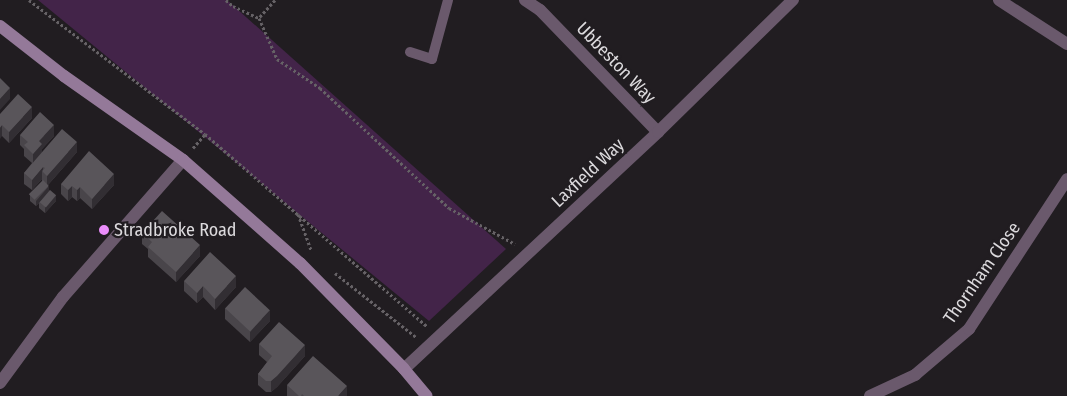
<!DOCTYPE html>
<style>
body{margin:0}
#map{position:relative;width:1067px;height:396px;overflow:hidden;background:#211d21;font-family:"Fira Sans Condensed",sans-serif}
div>[style]{position:absolute}
.green>*{inset:0;background:#432449}
.path>*{height:3px;margin-top:-1.5px;transform-origin:0;background:repeating-linear-gradient(90deg,#666266 0 2.5px,transparent 0 5px)}
.service>*{height:10px;margin:-5px;padding:0 5px;transform-origin:5px;border-radius:5px;background:#6a596c}
.minor>*{height:12px;margin:-6px;padding:0 6px;transform-origin:6px;border-radius:6px;background:#6a596c}
.secondary>*{height:12px;margin:-6px;padding:0 6px;transform-origin:6px;border-radius:6px;background:#947999}
.wall>*{inset:0;background:#49454a}
.shaded-wall>*{inset:0;background:#322e33}
.building>*{inset:0;background:#59555a;transform-origin:0 0}
.dots>*{width:14px;height:14px;translate:-50% -50%;box-sizing:border-box;border:2px solid #211d21;border-radius:50%}
span{translate:-50% -50%;white-space:nowrap;text-align:center;line-height:1.15;-webkit-text-stroke:4.5px #211d21;paint-order:stroke}
.street-label{font-size:18px;color:#dcdadd}
.poi-label{font-size:18px;color:#dcdadd}
.left{translate:0 -50%;text-align:left}
</style>
<div id="map">
<div class="green">
<i style="clip-path:polygon(38px 0,227px 0,506px 249px,429px 321px)"></i>
</div>
<div class="path">
<i style="left:29px;top:0;width:221px;rotate:37.3deg"></i>
<i style="left:205px;top:134px;width:294px;rotate:40.9deg"></i>
<i style="left:226px;top:0;width:9px;rotate:41deg"></i>
<i style="left:233px;top:6px;width:29px;rotate:25deg"></i>
<i style="left:275px;top:0;width:24px;rotate:132deg"></i>
<i style="left:259px;top:18px;width:45px;rotate:66.3deg"></i>
<i style="left:277px;top:59px;width:52px;rotate:34deg"></i>
<i style="left:320px;top:88px;width:176px;rotate:42.9deg"></i>
<i style="left:449px;top:208px;width:75px;rotate:28.6deg"></i>
<i style="left:193px;top:148px;width:18px;rotate:-49deg"></i>
<i style="left:298px;top:214px;width:38px;rotate:70deg"></i>
<i style="left:335px;top:273px;width:103px;rotate:38.3deg"></i>
</div>
<div class="service">
<i style="left:410px;top:52px;width:23px;rotate:18deg"></i>
<i style="left:432px;top:59px;width:61px;rotate:-74.8deg"></i>
</div>
<div class="minor">
<i style="left:525px;top:0;width:18px;rotate:34deg"></i>
<i style="left:540px;top:10px;width:170px;rotate:46deg"></i>
<i style="left:999px;top:0;width:81px;rotate:32.9deg"></i>
<i style="left:404px;top:369px;width:347px;rotate:-43deg"></i>
<i style="left:658px;top:132px;width:189px;rotate:-44.4deg"></i>
<i style="left:0;top:383px;width:107px;rotate:-53.8deg"></i>
<i style="left:63px;top:297px;width:182px;rotate:-48.8deg"></i>
<i style="left:870px;top:396px;width:50px;rotate:-25deg"></i>
<i style="left:915px;top:375px;width:71px;rotate:-40.4deg"></i>
<i style="left:969px;top:329px;width:179px;rotate:-56.8deg"></i>
</div>
<div class="secondary">
<i style="left:0;top:26px;width:81px;rotate:38deg"></i>
<i style="left:64px;top:76px;width:146px;rotate:35.2deg"></i>
<i style="left:183px;top:160px;width:156px;rotate:41.4deg"></i>
<i style="left:300px;top:263px;width:148px;rotate:45.5deg"></i>
<i style="left:404px;top:369px;width:35px;rotate:50deg"></i>
</div>
<div class="wall">
<i style="clip-path:polygon(0 114px,32px 118px,9px 143px,2px 136px)"></i>
<i style="clip-path:polygon(20px 135px,54px 136px,42px 149px,42px 152px,77px 152px,48px 185px,49px 190px,56px 201px,45px 213px,39px 208px,39px 203px,36px 206px,30px 201px,30px 195px,42px 182px,42px 179px,32px 190px,24px 184px,24px 173px,32px 163px,24px 156px,24px 149px,20px 145px)"></i>
<i style="clip-path:polygon(61px 184px,114px 185px,92px 209px,80px 198px,77px 201px,72px 197px,68px 201px,61px 194px)"></i>
<i style="clip-path:polygon(142px 233px,200px 256px,176px 282px,148px 257px,148px 249px,142px 244px)"></i>
<i style="clip-path:polygon(184px 281px,236px 287px,215px 310px,203px 297px,197px 303px,184px 291px)"></i>
<i style="clip-path:polygon(225px 308px,270px 321px,250px 342px,225px 319px)"></i>
<i style="clip-path:polygon(259px 344px,305px 356px,277px 387px,271px 392px,266px 392px,258px 385px,258px 374px,267px 362px,259px 355px)"></i>
<i style="clip-path:polygon(287px 385px,347px 396px,287px 396px)"></i>
</div>
<div class="shaded-wall">
<i style="clip-path:polygon(10px 88px,10px 99px,0 110px,0 99px)"></i>
<i style="clip-path:polygon(32px 107px,32px 118px,9px 143px,9px 132px)"></i>
<i style="clip-path:polygon(2px 125px,2px 136px,0 139px,0 128px)"></i>
<i style="clip-path:polygon(54px 125px,54px 136px,42px 149px,42px 155px,33px 164px,33px 154px,39px 141px)"></i>
<i style="clip-path:polygon(77px 142px,77px 152px,47px 186px,47px 176px)"></i>
<i style="clip-path:polygon(43px 167px,43px 172px,42px 171px,42px 179px,32px 190px,32px 180px)"></i>
<i style="clip-path:polygon(114px 174px,114px 185px,92px 209px,92px 199px)"></i>
<i style="clip-path:polygon(49px 186px,49px 192px,36px 206px,36px 201px)"></i>
<i style="clip-path:polygon(72px 186px,72px 197px,68px 201px,68px 190px)"></i>
<i style="clip-path:polygon(80px 187px,80px 198px,77px 201px,77px 190px)"></i>
<i style="clip-path:polygon(56px 195px,56px 201px,45px 213px,45px 207px)"></i>
<i style="clip-path:polygon(200px 245px,200px 256px,176px 282px,176px 272px)"></i>
<i style="clip-path:polygon(236px 276px,236px 287px,215px 310px,215px 299px)"></i>
<i style="clip-path:polygon(203px 286px,203px 297px,197px 303px,197px 293px)"></i>
<i style="clip-path:polygon(270px 310px,270px 321px,250px 342px,250px 332px)"></i>
<i style="clip-path:polygon(305px 345px,305px 356px,277px 387px,271px 392px,271px 381px)"></i>
<i style="clip-path:polygon(347px 386px,347px 396px,338px 396px)"></i>
</div>
<div class="building">
<i style="clip-path:polygon(0 78px,10px 88px,0 99px)"></i>
<i style="clip-path:polygon(18px 94px,32px 107px,9px 132px,2px 125px,0 128px,0 114px)"></i>
<i style="clip-path:polygon(40px 112px,54px 125px,39px 141px,42px 144px,33px 154px,24px 145px,28px 142px,20px 135px)"></i>
<i style="clip-path:polygon(62px 129px,77px 142px,47px 176px,42px 171px,45px 168px,43px 167px,32px 180px,24px 173px)"></i>
<i style="clip-path:polygon(89px 151px,114px 174px,92px 199px,80px 187px,77px 190px,72px 186px,68px 190px,61px 184px)"></i>
<i style="left:43px;top:180px;width:8px;height:20px;rotate:45deg"></i>
<i style="left:50px;top:190px;width:8px;height:16px;rotate:40deg"></i>
<i style="clip-path:polygon(162px 211px,200px 245px,176px 272px,148px 247px,152px 242px,142px 233px)"></i>
<i style="clip-path:polygon(210px 252px,236px 276px,215px 299px,203px 286px,197px 293px,184px 281px)"></i>
<i style="left:245px;top:287px;width:34px;height:29px;rotate:43deg"></i>
<i style="clip-path:polygon(279px 322px,305px 345px,277px 376px,271px 381px,266px 381px,258px 374px,272px 356px,259px 344px)"></i>
<i style="clip-path:polygon(313px 356px,347px 386px,338px 396px,304px 396px,302px 394px,301px 396px,299px 396px,287px 385px)"></i>
</div>
<div class="dots">
<i style="left:104px;top:230px;background:#eb8dfb"></i>
</div>
<div class="street-label">
<span style="left:616px;top:63px;rotate:46deg">Ubbeston Way</span>
<span style="left:588px;top:173px;rotate:-43deg">Laxfield Way</span>
<span style="left:982px;top:273px;rotate:-55deg">Thornham Close</span>
</div>
<div class="poi-label">
<span class="left" style="left:114px;top:230px">Stradbroke Road</span>
</div>
</div>
